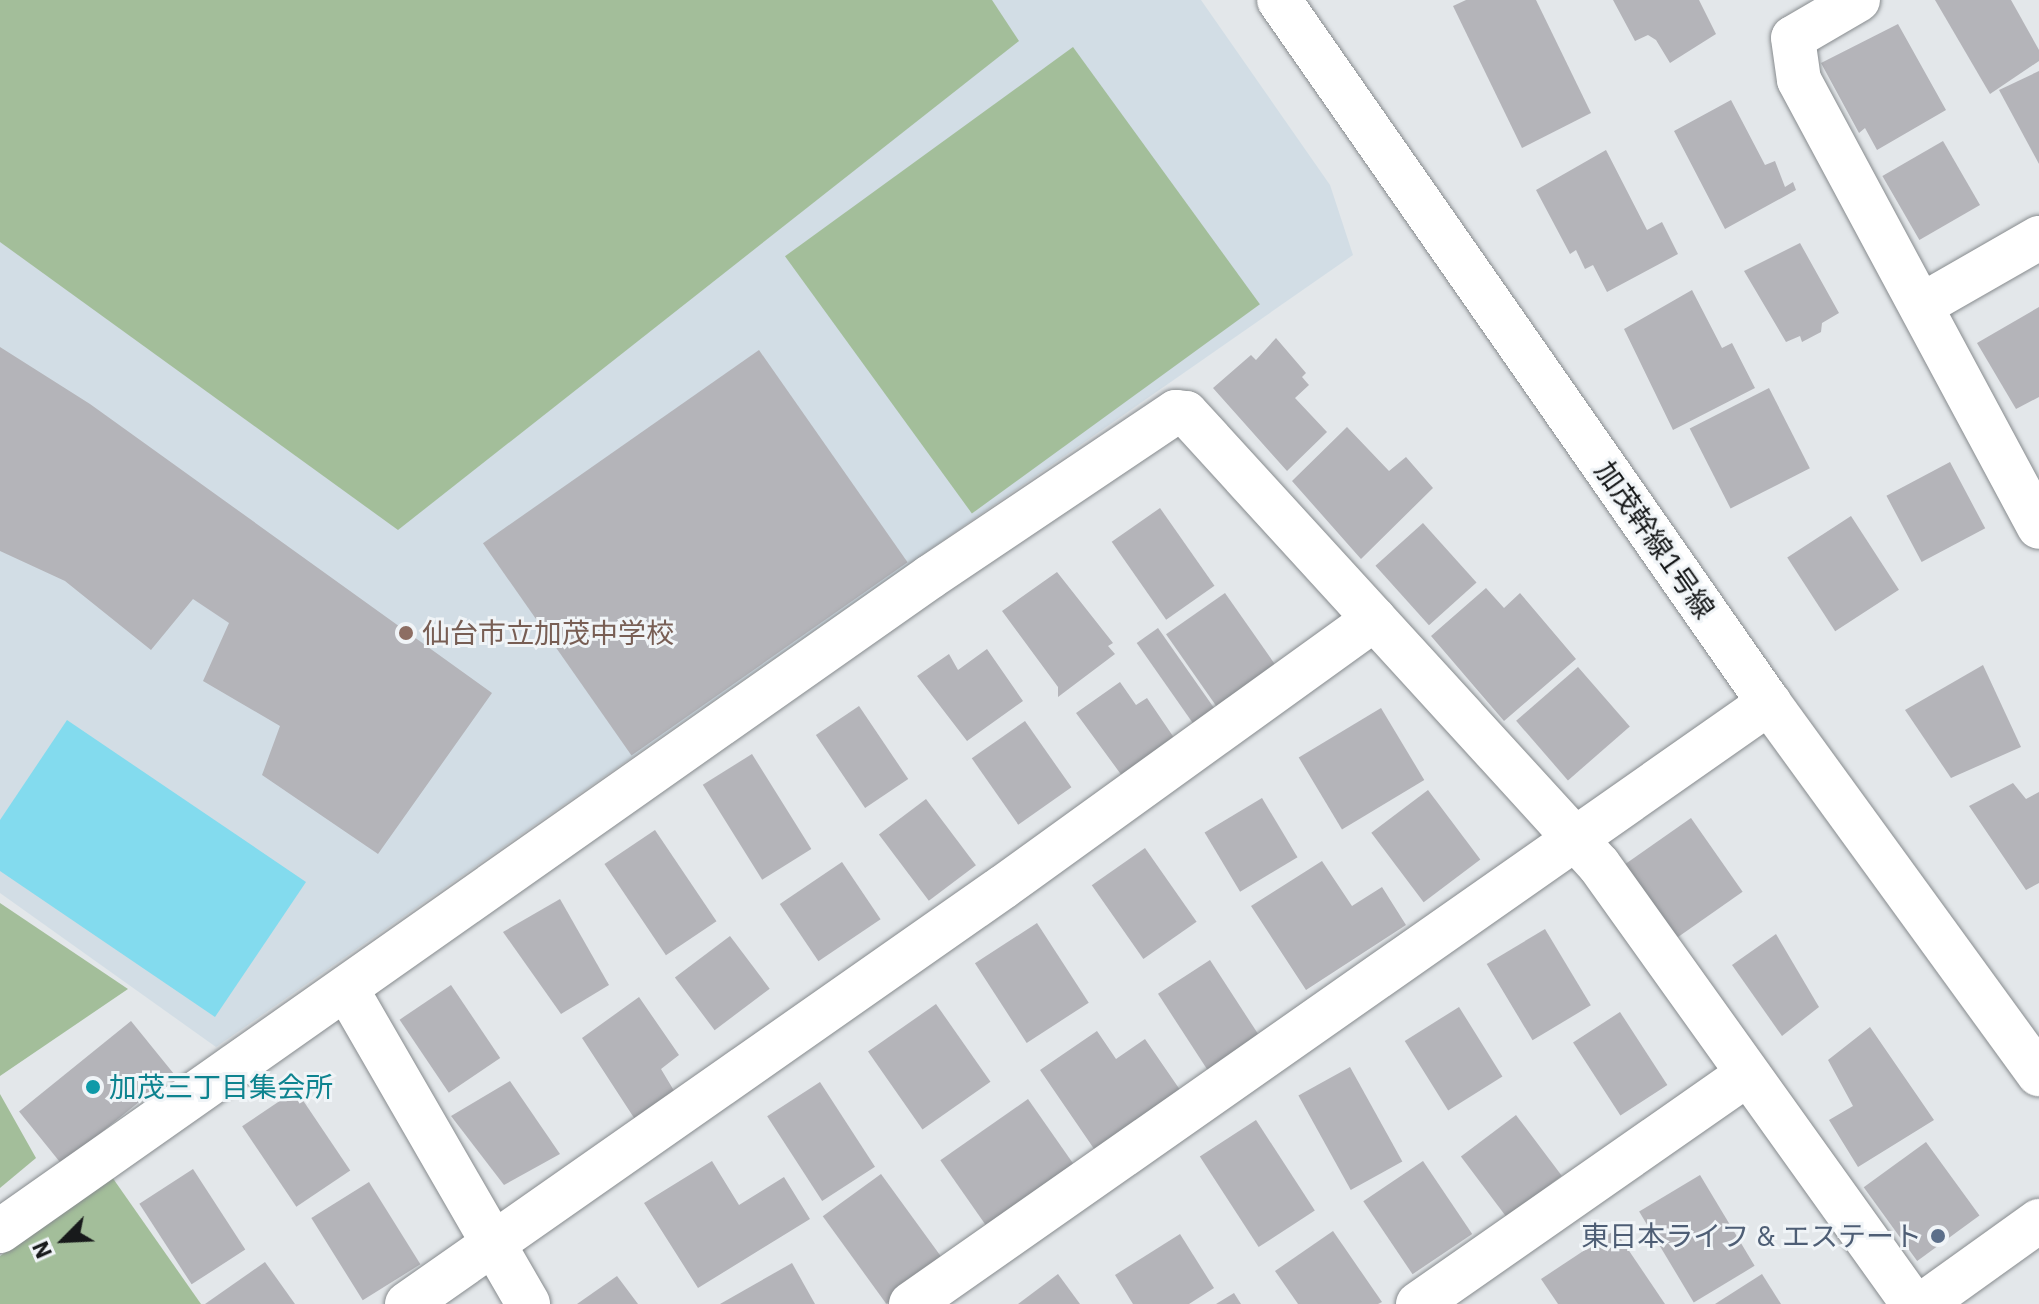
<!DOCTYPE html>
<meta charset="utf-8">
<style>
body{margin:0}
#map{position:relative;width:2039px;height:1304px;overflow:hidden;background:#e3e7ea;font-family:"IBM Plex Sans","Noto Sans JP",sans-serif}
div>[style]{position:absolute}
.built>*{inset:0;background:#d2dde5}
.green>*{inset:0;background:#a3be9a;transform-origin:0 0}
.water>*{inset:0;background:#83dbee}
.building>*{inset:0;background:#b4b4b9;transform-origin:0 0}
.roads{filter:drop-shadow(0 0 2px #878b8e) drop-shadow(0 0 2px #878b8e)}
.street>*{height:44px;margin:-22px;padding:0 22px;transform-origin:22px;border-radius:22px;background:#fff}
.secondary>*{height:44px;margin:-22px;padding:0 22px;transform-origin:22px;border-radius:22px;background:#fff}
.dots>*{width:22px;height:22px;translate:-50% -50%;box-sizing:border-box;border:4px solid #f0f4f7;border-radius:50%}
span{translate:-50% -50%;white-space:nowrap;text-align:center;line-height:1.15;-webkit-text-stroke:6px #f0f4f7;paint-order:stroke}
.street-label{font-size:28px;color:#181a1b}
.education-label{font-size:28px;color:#785e54}
.left{translate:0 -50%;text-align:left}
.culture-label{font-size:28px;color:#0d838f}
.service-label{font-size:28px;color:#4e5e75}
.right{translate:-100% -50%;text-align:right}
.north{position:absolute;left:24px;top:1200px;width:80px;height:80px;-webkit-text-stroke:6px #f0f4f7;paint-order:stroke;rotate:246deg;font-size:22px;font-weight:700;line-height:32px;text-align:center;color:#181a1b}
.north::after{content:'';display:block;margin:auto;width:28px;height:36px;background:#181a1b;clip-path:polygon(50% 0,100% 100%,50% 72%,0 100%)}
</style>
<div id="map">
<div class="built">
<i style="clip-path:polygon(0 0,1201px 0,1330px 185px,1353px 255px,216px 1047px,0 893px)"></i>
</div>
<div class="green">
<i style="clip-path:polygon(0 0,992px 0,1019px 41px,398px 530px,0 242px)"></i>
<i style="left:1073px;top:47px;width:318px;height:356px;rotate:54deg"></i>
<i style="clip-path:polygon(0 903px,128px 989px,0 1076px)"></i>
<i style="clip-path:polygon(0 1094px,36px 1158px,0 1188px)"></i>
<i style="clip-path:polygon(112px 1177px,201px 1304px,0 1304px,0 1256px)"></i>
</div>
<div class="water">
<i style="clip-path:polygon(67px 720px,306px 882px,215px 1017px,0 871px,0 820px)"></i>
</div>
<div class="building">
<i style="clip-path:polygon(1466px 0,1536px 0,1591px 113px,1522px 148px,1453px 6px)"></i>
<i style="clip-path:polygon(1613px 0,1699px 0,1716px 34px,1670px 63px,1656px 40px,1648px 35px,1635px 41px)"></i>
<i style="clip-path:polygon(1935px 0,2011px 0,2039px 50px,2039px 61px,1990px 94px)"></i>
<i style="clip-path:polygon(1898px 24px,1946px 110px,1877px 150px,1865px 128px,1859px 133px,1821px 63px)"></i>
<i style="clip-path:polygon(2039px 71px,2039px 164px,1999px 90px)"></i>
<i style="clip-path:polygon(1731px 100px,1765px 165px,1775px 161px,1785px 187px,1793px 182px,1796px 190px,1725px 229px,1674px 131px)"></i>
<i style="left:1943px;top:141px;width:74px;height:70px;rotate:60deg"></i>
<i style="clip-path:polygon(1606px 150px,1647px 230px,1662px 222px,1678px 254px,1607px 292px,1593px 265px,1585px 269px,1576px 250px,1570px 254px,1536px 190px)"></i>
<i style="clip-path:polygon(1800px 243px,1839px 313px,1822px 323px,1821px 332px,1802px 342px,1800px 336px,1786px 342px,1744px 271px)"></i>
<i style="clip-path:polygon(1692px 290px,1722px 348px,1732px 343px,1755px 388px,1673px 430px,1624px 329px)"></i>
<i style="clip-path:polygon(2039px 307px,2039px 397px,2016px 409px,1977px 343px)"></i>
<i style="clip-path:polygon(1276px 338px,1306px 373px,1302px 377px,1309px 385px,1295px 398px,1327px 432px,1287px 471px,1213px 388px,1251px 355px,1256px 360px)"></i>
<i style="clip-path:polygon(0 347px,90px 404px,492px 693px,378px 854px,262px 775px,280px 726px,203px 681px,229px 623px,193px 599px,151px 650px,65px 581px,0 551px)"></i>
<i style="left:759px;top:350px;width:259px;height:337px;rotate:55deg"></i>
<i style="left:1769px;top:388px;width:90px;height:89px;rotate:63deg"></i>
<i style="clip-path:polygon(1347px 427px,1389px 471px,1406px 457px,1433px 488px,1361px 559px,1292px 481px)"></i>
<i style="left:1950px;top:462px;width:75px;height:72px;rotate:62deg"></i>
<i style="left:1160px;top:508px;width:95px;height:59px;rotate:55deg"></i>
<i style="left:1851px;top:516px;width:88px;height:76px;rotate:57deg"></i>
<i style="left:1423px;top:523px;width:80px;height:64px;rotate:48deg"></i>
<i style="clip-path:polygon(1057px 572px,1113px 643px,1108px 646px,1115px 654px,1058px 697px,1058px 687px,1002px 611px)"></i>
<i style="clip-path:polygon(1486px 588px,1504px 608px,1520px 593px,1576px 659px,1504px 721px,1431px 636px)"></i>
<i style="left:1225px;top:593px;width:90px;height:72px;rotate:55deg"></i>
<i style="left:1158px;top:628px;width:121px;height:26px;rotate:55deg"></i>
<i style="clip-path:polygon(987px 649px,1023px 701px,967px 741px,917px 676px,949px 654px,958px 670px)"></i>
<i style="clip-path:polygon(1983px 665px,2021px 747px,1951px 778px,1905px 710px)"></i>
<i style="left:1578px;top:667px;width:79px;height:82px;rotate:49deg"></i>
<i style="clip-path:polygon(1120px 682px,1136px 705px,1147px 698px,1181px 748px,1128px 784px,1076px 713px)"></i>
<i style="left:859px;top:706px;width:88px;height:52px;rotate:56deg"></i>
<i style="left:1381px;top:708px;width:84px;height:96px;rotate:59deg"></i>
<i style="left:1025px;top:721px;width:81px;height:65px;rotate:55deg"></i>
<i style="left:752px;top:754px;width:112px;height:58px;rotate:58deg"></i>
<i style="clip-path:polygon(2013px 783px,2026px 799px,2039px 792px,2039px 883px,2026px 890px,1969px 806px)"></i>
<i style="left:1428px;top:790px;width:87px;height:71px;rotate:53deg"></i>
<i style="left:1262px;top:798px;width:69px;height:67px;rotate:59deg"></i>
<i style="left:926px;top:799px;width:83px;height:59px;rotate:53deg"></i>
<i style="left:1691px;top:818px;width:90px;height:91px;rotate:55deg"></i>
<i style="left:655px;top:830px;width:110px;height:61px;rotate:56deg"></i>
<i style="left:1145px;top:848px;width:90px;height:65px;rotate:55deg"></i>
<i style="clip-path:polygon(1322px 861px,1352px 906px,1382px 887px,1406px 925px,1306px 990px,1251px 906px)"></i>
<i style="left:842px;top:862px;width:69px;height:75px;rotate:56deg"></i>
<i style="clip-path:polygon(560px 899px,609px 985px,561px 1014px,503px 932px)"></i>
<i style="left:1037px;top:923px;width:95px;height:74px;rotate:57deg"></i>
<i style="left:1545px;top:929px;width:89px;height:68px;rotate:59deg"></i>
<i style="clip-path:polygon(1776px 934px,1819px 1007px,1782px 1036px,1732px 965px)"></i>
<i style="left:730px;top:936px;width:66px;height:69px;rotate:53deg"></i>
<i style="left:1210px;top:960px;width:94px;height:62px;rotate:57deg"></i>
<i style="left:451px;top:985px;width:88px;height:62px;rotate:56deg"></i>
<i style="clip-path:polygon(639px 997px,679px 1055px,661px 1069px,676px 1094px,638px 1124px,582px 1038px)"></i>
<i style="left:936px;top:1004px;width:95px;height:83px;rotate:55deg"></i>
<i style="left:1459px;top:1007px;width:82px;height:64px;rotate:58deg"></i>
<i style="left:1620px;top:1012px;width:87px;height:56px;rotate:57deg"></i>
<i style="left:131px;top:1021px;width:68px;height:144px;rotate:51deg"></i>
<i style="clip-path:polygon(1870px 1027px,1934px 1120px,1858px 1167px,1829px 1120px,1853px 1106px,1828px 1060px)"></i>
<i style="clip-path:polygon(1097px 1031px,1116px 1059px,1145px 1039px,1187px 1100px,1101px 1159px,1040px 1070px)"></i>
<i style="left:1350px;top:1067px;width:108px;height:59px;rotate:61deg"></i>
<i style="clip-path:polygon(510px 1081px,560px 1154px,504px 1185px,451px 1116px)"></i>
<i style="left:820px;top:1082px;width:101px;height:63px;rotate:57deg"></i>
<i style="left:296px;top:1090px;width:97px;height:65px;rotate:56deg"></i>
<i style="left:1028px;top:1099px;width:79px;height:107px;rotate:55deg"></i>
<i style="left:1516px;top:1115px;width:76px;height:69px;rotate:53deg"></i>
<i style="left:1256px;top:1120px;width:108px;height:67px;rotate:57deg"></i>
<i style="left:1926px;top:1142px;width:91px;height:77px;rotate:54deg"></i>
<i style="clip-path:polygon(712px 1161px,739px 1205px,784px 1177px,810px 1219px,698px 1288px,644px 1203px)"></i>
<i style="left:1423px;top:1161px;width:88px;height:72px;rotate:56deg"></i>
<i style="left:193px;top:1169px;width:96px;height:64px;rotate:57deg"></i>
<i style="left:881px;top:1174px;width:108px;height:72px;rotate:54deg"></i>
<i style="left:1700px;top:1175px;width:106px;height:71px;rotate:59deg"></i>
<i style="left:369px;top:1182px;width:97px;height:68px;rotate:58deg"></i>
<i style="clip-path:polygon(1615px 1230px,1665px 1304px,1558px 1304px,1541px 1279px)"></i>
<i style="clip-path:polygon(1333px 1231px,1382px 1302px,1378px 1304px,1298px 1304px,1275px 1271px)"></i>
<i style="clip-path:polygon(1180px 1234px,1214px 1288px,1189px 1304px,1133px 1304px,1115px 1275px)"></i>
<i style="clip-path:polygon(265px 1262px,295px 1304px,205px 1304px)"></i>
<i style="clip-path:polygon(792px 1263px,815px 1304px,720px 1304px)"></i>
<i style="clip-path:polygon(1058px 1274px,1080px 1304px,1018px 1304px)"></i>
<i style="clip-path:polygon(1762px 1274px,1781px 1304px,1715px 1304px)"></i>
<i style="clip-path:polygon(617px 1276px,638px 1304px,577px 1304px)"></i>
<i style="clip-path:polygon(1234px 1293px,1241px 1304px,1216px 1304px)"></i>
</div>
<div class="roads">
<div class="street">
<i style="left:1858px;top:0;width:75px;rotate:149.7deg"></i>
<i style="left:1793px;top:38px;width:42px;rotate:81.9deg"></i>
<i style="left:1799px;top:80px;width:507px;rotate:61.77deg"></i>
<i style="left:1922px;top:305px;width:135px;rotate:-29.8deg"></i>
<i style="left:347px;top:990px;width:362px;rotate:60deg"></i>
<i style="left:0;top:1231px;width:1137px;rotate:-35.12deg"></i>
<i style="left:930px;top:577px;width:296px;rotate:-33.9deg"></i>
<i style="left:1176px;top:412px;width:10px;rotate:6deg"></i>
<i style="left:1186px;top:413px;width:612px;rotate:47.58deg"></i>
<i style="left:1599px;top:865px;width:540px;rotate:54.43deg"></i>
<i style="left:407px;top:1304px;width:727px;rotate:-34.98deg"></i>
<i style="left:1003px;top:887px;width:458px;rotate:-35.8deg"></i>
<i style="left:911px;top:1304px;width:1048px;rotate:-35.01deg"></i>
<i style="left:1418px;top:1304px;width:400px;rotate:-34.9deg"></i>
<i style="left:1923px;top:1304px;width:143px;rotate:-35.6deg"></i>
</div>
<div class="secondary">
<i style="left:1279px;top:0;width:857px;rotate:55.12deg"></i>
<i style="left:1769px;top:703px;width:459px;rotate:54deg"></i>
</div>
</div>
<div class="dots">
<i style="left:406px;top:633px;background:#8d6e63"></i>
<i style="left:93px;top:1087px;background:#0f9aa8"></i>
<i style="left:1938px;top:1236px;background:#5c6f8a"></i>
</div>
<div class="street-label">
<span style="left:1655px;top:540px;rotate:55deg">加茂幹線1号線</span>
</div>
<div class="education-label">
<span class="left" style="left:422px;top:633px">仙台市立加茂中学校</span>
</div>
<div class="culture-label">
<span class="left" style="left:109px;top:1087px">加茂三丁目集会所</span>
</div>
<div class="service-label">
<span class="right" style="left:1922px;top:1236px">東日本ライフ &amp; エステート</span>
</div>
<div class="north">N</div>
</div>
